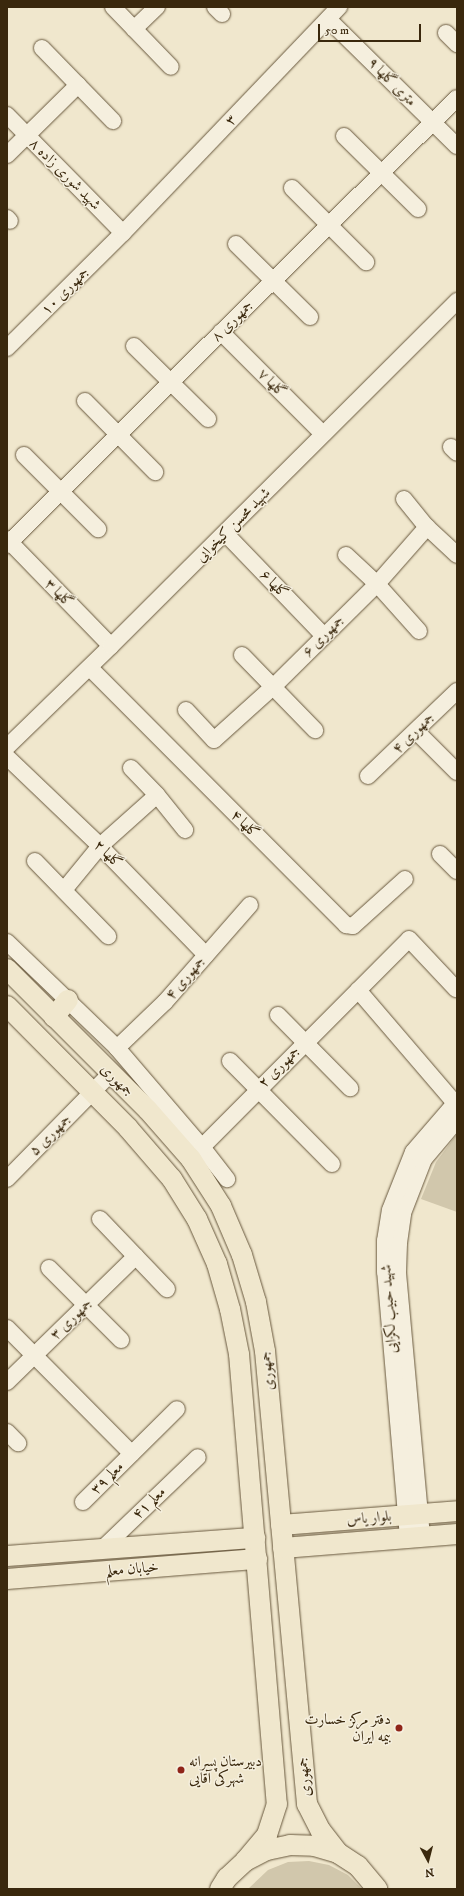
<!DOCTYPE html>
<meta charset="utf-8">
<style>
body{margin:0}
#map{position:relative;width:464px;height:1896px;overflow:hidden;background:#f0e7cd;font-family:"IM FELL DW Pica",Amiri,serif}
div>[style]{position:absolute}
.green>*{inset:0;background:#d1c7ac}
.roads{filter:drop-shadow(0 0 1px #68583d) drop-shadow(0 0 1px #68583d)}
.minor>*{height:16px;margin:-8px;padding:0 8px;transform-origin:8px;border-radius:8px;background:#f5efde}
.major>*{height:20px;margin:-10px;padding:0 10px;transform-origin:10px;border-radius:10px;background:#f0e7cd}
.dots>*{width:11px;height:11px;translate:-50% -50%;box-sizing:border-box;border:2px solid #f5efde;border-radius:50%}
span{translate:-50% -50%;white-space:nowrap;text-align:center;line-height:1.15;-webkit-text-stroke:3px #f5efde;paint-order:stroke}
.street-label{font-size:15px;color:#3a280d}
.poi-label{font-size:15px;color:#3a280d}
.right{translate:-100% -50%;text-align:right}
.left{translate:0 -50%;text-align:left}
.frame{position:absolute;inset:0;border:8px solid #3a280d;pointer-events:none}
.north{position:absolute;left:408px;top:1840px;width:40px;height:40px;-webkit-text-stroke:3px #f5efde;paint-order:stroke;rotate:173deg;font-size:11px;font-weight:700;line-height:16px;text-align:center;color:#3a280d}
.north::after{content:'';display:block;margin:auto;width:14px;height:18px;background:#3a280d;clip-path:polygon(50% 0,100% 100%,50% 72%,0 100%)}
.scale{position:absolute;left:318px;top:24px;width:103px;height:18px;box-sizing:border-box;border:2px solid #3a280d;border-top:0;padding-left:5px;font-size:12px;line-height:14px;white-space:nowrap;color:#3a280d;-webkit-text-stroke:3px #f5efde;paint-order:stroke}
</style>
<div id="map">
<div class="green">
<i style="clip-path:polygon(457px 1134px,457px 1212px,421px 1199px,436px 1162px)"></i>
<i style="clip-path:polygon(309px 1861px,329px 1865px,348px 1875px,362px 1889px,248px 1889px,268px 1870px,288px 1862px)"></i>
</div>
<div class="roads">
<div class="minor">
<i style="left:113px;top:7px;width:83px;rotate:46deg"></i>
<i style="left:215px;top:7px;width:10px;rotate:45deg"></i>
<i style="left:328px;top:19px;width:181px;rotate:44.6deg"></i>
<i style="left:134px;top:29px;width:32px;rotate:-44deg"></i>
<i style="left:446px;top:33px;width:16px;rotate:45deg"></i>
<i style="left:42px;top:48px;width:102px;rotate:45.8deg"></i>
<i style="left:7px;top:115px;width:165px;rotate:45.5deg"></i>
<i style="left:344px;top:136px;width:104px;rotate:44.6deg"></i>
<i style="left:7px;top:155px;width:100px;rotate:-44.6deg"></i>
<i style="left:292px;top:188px;width:105px;rotate:45deg"></i>
<i style="left:7px;top:218px;width:4px;rotate:45deg"></i>
<i style="left:236px;top:244px;width:104px;rotate:44.6deg"></i>
<i style="left:221px;top:332px;width:144px;rotate:45deg"></i>
<i style="left:134px;top:346px;width:104px;rotate:44.6deg"></i>
<i style="left:7px;top:348px;width:163px;rotate:-44.8deg"></i>
<i style="left:123px;top:233px;width:313px;rotate:-46.3deg"></i>
<i style="left:85px;top:401px;width:100px;rotate:45.4deg"></i>
<i style="left:451px;top:447px;width:8px;rotate:45deg"></i>
<i style="left:24px;top:455px;width:105px;rotate:45deg"></i>
<i style="left:404px;top:499px;width:36px;rotate:51deg"></i>
<i style="left:427px;top:527px;width:41px;rotate:43deg"></i>
<i style="left:225px;top:533px;width:141px;rotate:46.1deg"></i>
<i style="left:7px;top:539px;width:149px;rotate:45.8deg"></i>
<i style="left:7px;top:545px;width:634px;rotate:-44.81deg"></i>
<i style="left:346px;top:555px;width:42px;rotate:43.1deg"></i>
<i style="left:377px;top:584px;width:63px;rotate:48.2deg"></i>
<i style="left:242px;top:655px;width:105px;rotate:45.8deg"></i>
<i style="left:90px;top:668px;width:363px;rotate:45.1deg"></i>
<i style="left:346px;top:925px;width:7px;rotate:8deg"></i>
<i style="left:353px;top:926px;width:70px;rotate:-42.1deg"></i>
<i style="left:186px;top:710px;width:41px;rotate:47deg"></i>
<i style="left:214px;top:740px;width:81px;rotate:-42deg"></i>
<i style="left:274px;top:686px;width:145px;rotate:-44.7deg"></i>
<i style="left:377px;top:584px;width:76px;rotate:-48.7deg"></i>
<i style="left:416px;top:731px;width:58px;rotate:45deg"></i>
<i style="left:7px;top:747px;width:145px;rotate:-44.2deg"></i>
<i style="left:111px;top:646px;width:489px;rotate:-44.9deg"></i>
<i style="left:7px;top:757px;width:129px;rotate:43.7deg"></i>
<i style="left:100px;top:846px;width:152px;rotate:45.8deg"></i>
<i style="left:131px;top:768px;width:37px;rotate:46deg"></i>
<i style="left:157px;top:795px;width:45px;rotate:51.3deg"></i>
<i style="left:368px;top:776px;width:123px;rotate:-43.7deg"></i>
<i style="left:440px;top:854px;width:24px;rotate:45deg"></i>
<i style="left:35px;top:861px;width:105px;rotate:45.8deg"></i>
<i style="left:64px;top:890px;width:57px;rotate:-50.7deg"></i>
<i style="left:100px;top:846px;width:76px;rotate:-41.8deg"></i>
<i style="left:7px;top:942px;width:153px;rotate:43.9deg"></i>
<i style="left:117px;top:1048px;width:130px;rotate:49.4deg"></i>
<i style="left:202px;top:1147px;width:41px;rotate:52deg"></i>
<i style="left:358px;top:990px;width:149px;rotate:49.4deg"></i>
<i style="left:278px;top:1015px;width:103px;rotate:45.4deg"></i>
<i style="left:117px;top:1048px;width:66px;rotate:-43.8deg"></i>
<i style="left:165px;top:1002px;width:129px;rotate:-48.8deg"></i>
<i style="left:230px;top:1061px;width:145px;rotate:45.3deg"></i>
<i style="left:202px;top:1147px;width:293px;rotate:-45.1deg"></i>
<i style="left:409px;top:939px;width:69px;rotate:46.8deg"></i>
<i style="left:7px;top:1179px;width:148px;rotate:-45.5deg"></i>
<i style="left:100px;top:1219px;width:97px;rotate:46.3deg"></i>
<i style="left:49px;top:1268px;width:102px;rotate:45deg"></i>
<i style="left:7px;top:1328px;width:177px;rotate:45.2deg"></i>
<i style="left:7px;top:1382px;width:180px;rotate:-44.3deg"></i>
<i style="left:7px;top:1432px;width:16px;rotate:45deg"></i>
<i style="left:83px;top:1502px;width:132px;rotate:-44.7deg"></i>
<i style="left:422px;top:1537px;width:266px;rotate:-95.2deg"></i>
<i style="left:398px;top:1272px;width:29px;rotate:-88deg"></i>
<i style="left:399px;top:1243px;width:30px;rotate:-82deg"></i>
<i style="left:403px;top:1213px;width:58px;rotate:-68.7deg"></i>
<i style="left:424px;top:1159px;width:51px;rotate:-49.8deg"></i>
<i style="left:408px;top:1538px;width:267px;rotate:-94.9deg"></i>
<i style="left:385px;top:1272px;width:31px;rotate:-90deg"></i>
<i style="left:385px;top:1241px;width:31px;rotate:-81deg"></i>
<i style="left:390px;top:1210px;width:62px;rotate:-68.4deg"></i>
<i style="left:413px;top:1152px;width:67px;rotate:-49.2deg"></i>
<i style="left:101px;top:1550px;width:134px;rotate:-43.8deg"></i>
</div>
<div class="major">
<i style="left:7px;top:969px;width:199px;rotate:45deg"></i>
<i style="left:148px;top:1110px;width:65px;rotate:48.7deg"></i>
<i style="left:191px;top:1159px;width:56px;rotate:57.4deg"></i>
<i style="left:221px;top:1206px;width:53px;rotate:66.8deg"></i>
<i style="left:242px;top:1255px;width:49px;rotate:73.4deg"></i>
<i style="left:256px;top:1302px;width:50px;rotate:79.6deg"></i>
<i style="left:265px;top:1351px;width:455px;rotate:84.7deg"></i>
<i style="left:307px;top:1804px;width:30px;rotate:63deg"></i>
<i style="left:321px;top:1831px;width:28px;rotate:52deg"></i>
<i style="left:7px;top:1006px;width:172px;rotate:45.2deg"></i>
<i style="left:128px;top:1128px;width:67px;rotate:49.2deg"></i>
<i style="left:172px;top:1179px;width:47px;rotate:58deg"></i>
<i style="left:197px;top:1219px;width:49px;rotate:66deg"></i>
<i style="left:217px;top:1264px;width:47px;rotate:73.9deg"></i>
<i style="left:230px;top:1309px;width:46px;rotate:78.7deg"></i>
<i style="left:239px;top:1354px;width:452px;rotate:85.2deg"></i>
<i style="left:277px;top:1804px;width:33px;rotate:108deg"></i>
<i style="left:267px;top:1835px;width:34px;rotate:130deg"></i>
<i style="left:54px;top:1017px;width:22px;rotate:-51deg"></i>
<i style="left:281px;top:1525px;width:177px;rotate:-4.5deg"></i>
<i style="left:283px;top:1548px;width:175px;rotate:-4.6deg"></i>
<i style="left:7px;top:1556px;width:249px;rotate:-4.2deg"></i>
<i style="left:7px;top:1579px;width:251px;rotate:-4.6deg"></i>
<i style="left:220px;top:1889px;width:13px;rotate:-58deg"></i>
<i style="left:227px;top:1878px;width:25px;rotate:-43deg"></i>
<i style="left:245px;top:1861px;width:25px;rotate:-27deg"></i>
<i style="left:267px;top:1850px;width:24px;rotate:-12deg"></i>
<i style="left:290px;top:1845px;width:24px;rotate:2deg"></i>
<i style="left:314px;top:1846px;width:25px;rotate:16deg"></i>
<i style="left:338px;top:1853px;width:24px;rotate:33deg"></i>
<i style="left:358px;top:1866px;width:30px;rotate:50deg"></i>
</div>
</div>
<div class="dots">
<i style="left:399px;top:1728px;background:#8f2418"></i>
<i style="left:181px;top:1770px;background:#8f2418"></i>
</div>
<div class="street-label">
<span style="left:392px;top:82px;rotate:45deg">۹ متری گلها</span>
<span style="left:231px;top:120px;rotate:-46deg">۳</span>
<span style="left:65px;top:174px;rotate:45deg">شهید شوری زاده ۸</span>
<span style="left:65px;top:291px;rotate:-45deg">جمهوری ۱۰</span>
<span style="left:232px;top:321px;rotate:-45deg">جمهوری ۸</span>
<span style="left:272px;top:383px;rotate:45deg">گلها ۷</span>
<span style="left:233px;top:525px;rotate:-45deg">شهید محسن کیخوایی</span>
<span style="left:274px;top:584px;rotate:46deg">گلها ۶</span>
<span style="left:59px;top:593px;rotate:46deg">گلها ۳</span>
<span style="left:323px;top:636px;rotate:-45deg">جمهوری ۶</span>
<span style="left:413px;top:733px;rotate:-44deg">جمهوری ۴</span>
<span style="left:245px;top:824px;rotate:45deg">گلها ۴</span>
<span style="left:108px;top:854px;rotate:45deg">گلها ۲</span>
<span style="left:185px;top:978px;rotate:-49deg">جمهوری ۴</span>
<span style="left:279px;top:1067px;rotate:-45deg">جمهوری ۲</span>
<span style="left:117px;top:1080px;rotate:44deg">جمهوری</span>
<span style="left:50px;top:1135px;rotate:-45deg">جمهوری ۵</span>
<span style="left:389px;top:1309px;rotate:-94deg">شهید حبیب لکزایی</span>
<span style="left:71px;top:1319px;rotate:-44deg">جمهوری ۳</span>
<span style="left:267px;top:1371px;rotate:-96deg">جمهوری</span>
<span style="left:107px;top:1478px;rotate:-45deg">معلم ۳۹</span>
<span style="left:149px;top:1503px;rotate:-44deg">معلم ۴۱</span>
<span style="left:369px;top:1518px;rotate:-5deg">بلوار یاس</span>
<span style="left:132px;top:1569px;rotate:-5deg">خیابان معلم</span>
<span style="left:304px;top:1777px;rotate:-96deg">جمهوری</span>
</div>
<div class="poi-label">
<span class="right" style="left:391px;top:1728px">دفتر مرکز خسارت<br>بیمه ایران</span>
<span class="left" style="left:189px;top:1770px">دبیرستان پسرانه<br>شهرکی آقایی</span>
</div>
<div class="frame"></div>
<div class="north">N</div>
<div class="scale">50 m</div>
</div>
